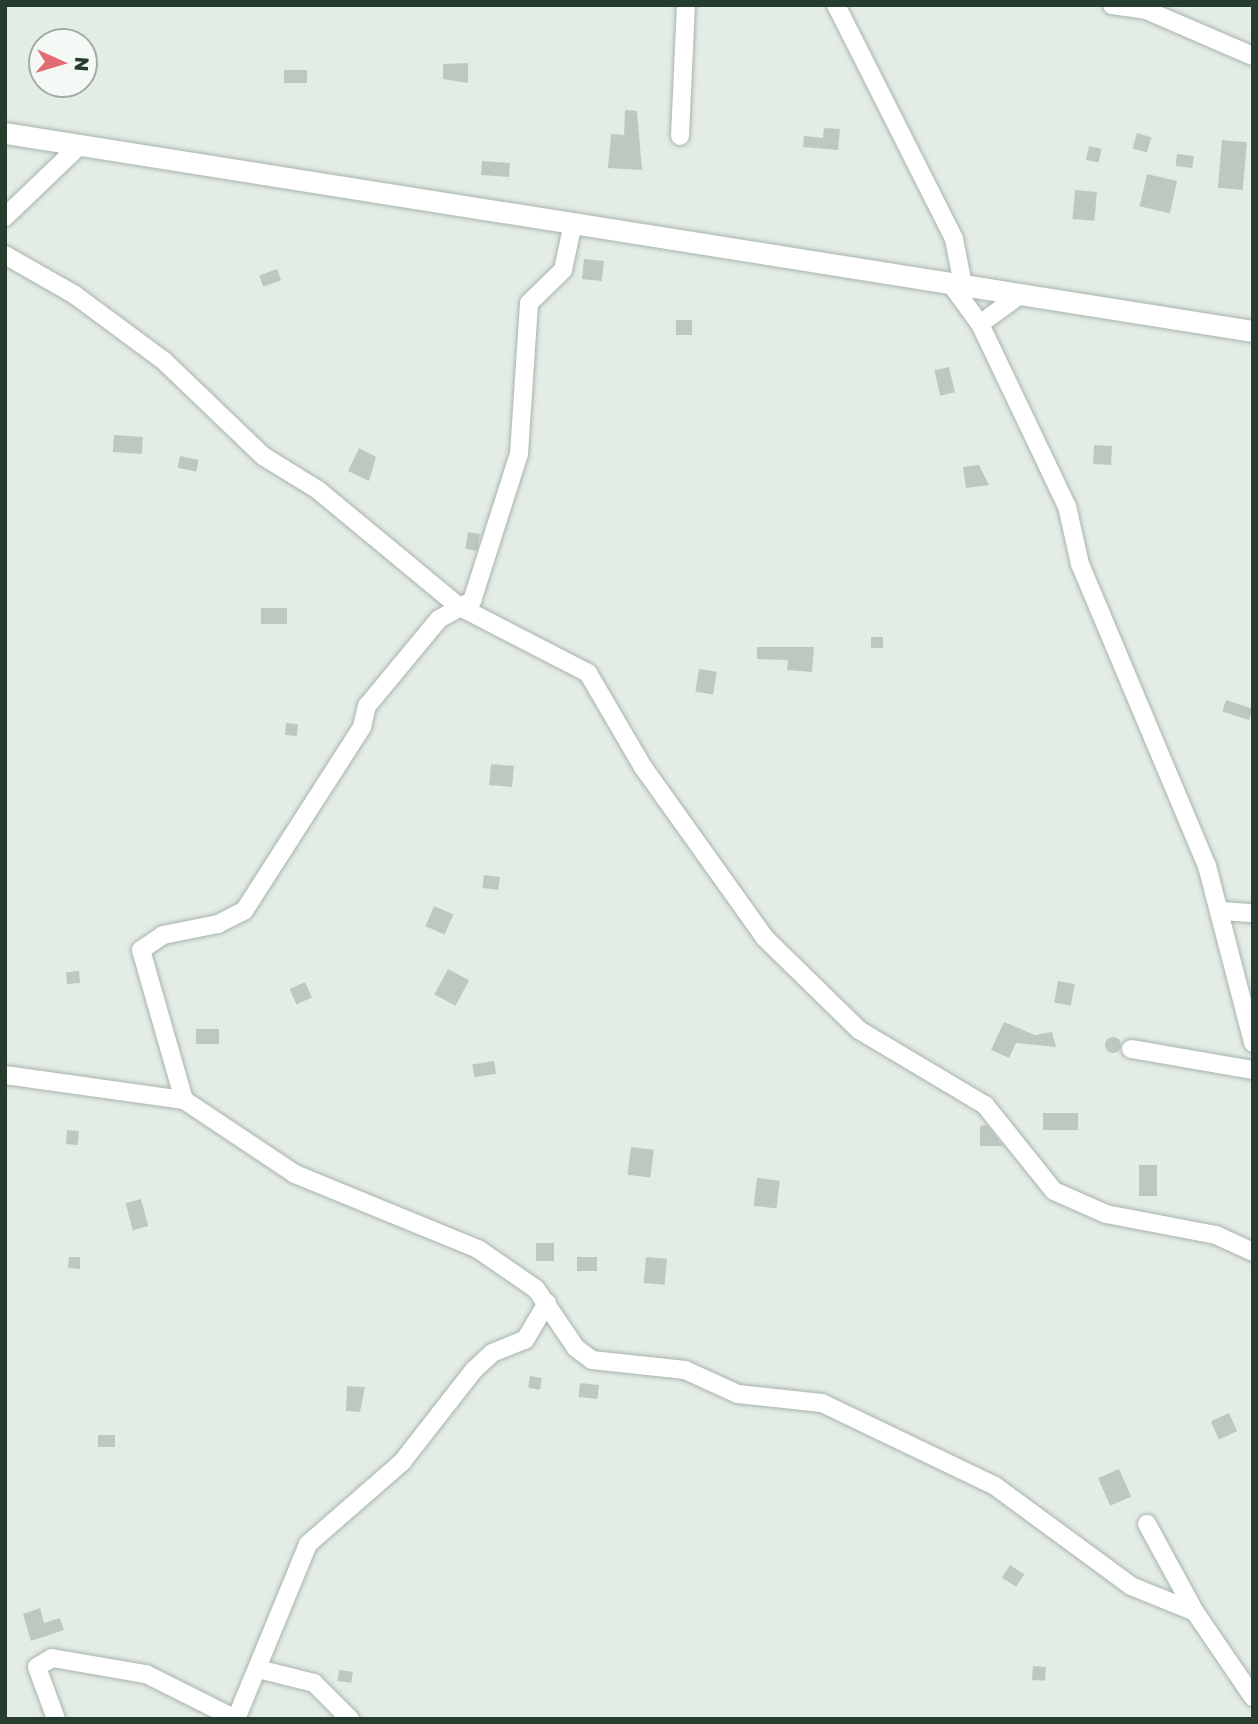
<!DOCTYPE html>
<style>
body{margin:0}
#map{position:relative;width:1258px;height:1724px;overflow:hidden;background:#e4ece6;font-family:"Golos Text",sans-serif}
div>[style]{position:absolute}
.building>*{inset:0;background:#bcc9c1;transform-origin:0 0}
.round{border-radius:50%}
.roads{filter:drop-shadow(0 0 2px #a7b4ab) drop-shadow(0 0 2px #a7b4ab)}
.street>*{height:18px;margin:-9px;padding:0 9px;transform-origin:9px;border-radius:9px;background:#fff}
.secondary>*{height:21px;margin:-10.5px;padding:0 10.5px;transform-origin:10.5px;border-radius:10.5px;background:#fff}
span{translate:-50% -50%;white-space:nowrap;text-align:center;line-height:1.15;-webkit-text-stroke:5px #f4f9f5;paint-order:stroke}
.frame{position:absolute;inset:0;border:7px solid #253c2e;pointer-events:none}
.north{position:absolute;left:28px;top:28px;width:70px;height:70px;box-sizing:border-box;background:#f4f9f5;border:2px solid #a1ada5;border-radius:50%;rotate:94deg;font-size:19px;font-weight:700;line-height:28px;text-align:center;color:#253c2e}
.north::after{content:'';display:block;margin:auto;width:24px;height:32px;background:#e36b73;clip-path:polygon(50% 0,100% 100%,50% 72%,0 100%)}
</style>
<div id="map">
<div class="building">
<i style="clip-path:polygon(468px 63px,468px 83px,443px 79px,443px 64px)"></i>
<i style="left:307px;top:70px;width:13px;height:23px;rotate:90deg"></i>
<i style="clip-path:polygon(625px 110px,637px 111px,642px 170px,608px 168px,611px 134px,624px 135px)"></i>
<i style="clip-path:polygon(824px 128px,840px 129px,838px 150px,803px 147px,804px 136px,823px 138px)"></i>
<i style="left:1137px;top:133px;width:15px;height:16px;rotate:16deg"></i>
<i style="left:1222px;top:140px;width:25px;height:48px;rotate:5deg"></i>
<i style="left:1089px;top:146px;width:13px;height:14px;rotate:13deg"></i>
<i style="left:1177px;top:154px;width:17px;height:12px;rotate:7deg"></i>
<i style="left:482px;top:161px;width:28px;height:14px;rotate:4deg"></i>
<i style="left:1147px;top:174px;width:31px;height:33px;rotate:13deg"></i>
<i style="left:1075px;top:190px;width:22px;height:29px;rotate:5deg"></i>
<i style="left:584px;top:259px;width:20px;height:20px;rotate:6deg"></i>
<i style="left:277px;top:269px;width:12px;height:19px;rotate:70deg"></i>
<i style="left:676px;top:320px;width:16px;height:15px"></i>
<i style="left:949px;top:367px;width:26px;height:15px;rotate:77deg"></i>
<i style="left:114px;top:435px;width:29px;height:17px;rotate:4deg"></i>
<i style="left:1094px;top:445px;width:18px;height:19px;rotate:3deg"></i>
<i style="clip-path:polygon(359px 448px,376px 457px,369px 481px,348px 471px)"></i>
<i style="left:180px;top:456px;width:19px;height:12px;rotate:12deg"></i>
<i style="clip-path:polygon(979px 465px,989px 485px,966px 488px,963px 467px)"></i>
<i style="left:468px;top:532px;width:12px;height:17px;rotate:9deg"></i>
<i style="left:261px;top:608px;width:26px;height:16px"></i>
<i style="left:871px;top:637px;width:12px;height:11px"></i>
<i style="clip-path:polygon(757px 647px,814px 647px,812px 672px,787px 670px,788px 660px,757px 659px)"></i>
<i style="left:699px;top:669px;width:18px;height:23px;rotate:9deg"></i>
<i style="left:1226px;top:700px;width:28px;height:12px;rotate:18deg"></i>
<i style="left:286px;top:723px;width:12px;height:12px;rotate:5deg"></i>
<i style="left:491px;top:764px;width:23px;height:21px;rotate:5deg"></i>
<i style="left:484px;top:875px;width:16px;height:13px;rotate:7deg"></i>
<i style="left:434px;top:906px;width:21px;height:22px;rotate:23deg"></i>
<i style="left:448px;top:969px;width:24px;height:29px;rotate:28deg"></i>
<i style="left:79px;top:971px;width:12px;height:13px;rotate:85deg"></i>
<i style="left:1058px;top:981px;width:17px;height:22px;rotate:10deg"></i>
<i style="left:305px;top:982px;width:17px;height:17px;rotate:66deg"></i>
<i style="clip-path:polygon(1004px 1022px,1035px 1035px,1052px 1032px,1056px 1047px,1016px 1043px,1009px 1058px,991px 1050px)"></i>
<i style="left:196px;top:1029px;width:23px;height:15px"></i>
<i class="round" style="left:1105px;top:1037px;width:16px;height:16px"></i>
<i style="left:494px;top:1061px;width:13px;height:22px;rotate:81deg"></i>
<i style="left:1078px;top:1113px;width:17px;height:35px;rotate:90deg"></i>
<i style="clip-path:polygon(987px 1125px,1003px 1146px,980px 1146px,980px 1126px)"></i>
<i style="left:67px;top:1130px;width:12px;height:14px;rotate:5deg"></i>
<i style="left:631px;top:1147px;width:23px;height:28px;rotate:7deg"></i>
<i style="left:1157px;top:1165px;width:31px;height:18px;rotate:90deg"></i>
<i style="left:757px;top:1178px;width:23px;height:28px;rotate:7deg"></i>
<i style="left:141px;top:1199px;width:28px;height:16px;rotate:75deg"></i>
<i style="left:536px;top:1243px;width:18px;height:18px"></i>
<i style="clip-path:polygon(69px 1257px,80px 1257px,80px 1269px,68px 1268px)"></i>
<i style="left:577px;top:1257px;width:20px;height:14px"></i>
<i style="left:646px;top:1257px;width:21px;height:26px;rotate:5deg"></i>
<i style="left:530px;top:1376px;width:12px;height:12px;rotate:9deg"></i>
<i style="left:580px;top:1383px;width:19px;height:14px;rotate:6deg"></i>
<i style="clip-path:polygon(347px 1386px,365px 1387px,360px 1412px,346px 1411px)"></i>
<i style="left:1229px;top:1413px;width:20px;height:20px;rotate:66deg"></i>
<i style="left:98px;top:1435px;width:17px;height:12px"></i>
<i style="left:1119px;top:1469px;width:30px;height:23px;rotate:66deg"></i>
<i style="left:1010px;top:1565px;width:17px;height:15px;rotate:33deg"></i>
<i style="clip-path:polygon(40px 1608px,44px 1623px,60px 1618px,64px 1630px,31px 1641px,23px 1614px)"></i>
<i style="left:1033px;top:1666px;width:13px;height:14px;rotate:4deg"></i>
<i style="left:339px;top:1670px;width:14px;height:11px;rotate:8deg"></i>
</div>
<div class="roads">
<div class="street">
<i style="left:836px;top:5px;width:262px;rotate:63.2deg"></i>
<i style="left:954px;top:239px;width:47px;rotate:78.9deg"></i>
<i style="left:1112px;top:5px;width:34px;rotate:8deg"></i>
<i style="left:1146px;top:10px;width:116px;rotate:23.3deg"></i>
<i style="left:680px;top:136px;width:131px;rotate:-87.4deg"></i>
<i style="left:5px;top:217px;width:104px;rotate:-43.8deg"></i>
<i style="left:5px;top:255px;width:81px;rotate:29.7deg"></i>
<i style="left:75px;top:295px;width:109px;rotate:36.5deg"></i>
<i style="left:163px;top:360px;width:139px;rotate:43.8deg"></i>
<i style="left:263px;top:456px;width:65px;rotate:31.7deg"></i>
<i style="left:318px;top:490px;width:182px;rotate:39.6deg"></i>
<i style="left:458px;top:606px;width:146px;rotate:27.3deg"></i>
<i style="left:588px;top:673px;width:109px;rotate:59.7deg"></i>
<i style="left:643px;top:767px;width:210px;rotate:54.5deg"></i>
<i style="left:765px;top:938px;width:132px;rotate:44.4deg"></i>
<i style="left:859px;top:1030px;width:147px;rotate:30.8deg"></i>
<i style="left:985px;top:1105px;width:110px;rotate:51.3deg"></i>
<i style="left:1054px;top:1191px;width:57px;rotate:23.9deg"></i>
<i style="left:1106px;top:1214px;width:112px;rotate:10.8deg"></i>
<i style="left:1216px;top:1235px;width:41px;rotate:24.7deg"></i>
<i style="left:950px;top:283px;width:51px;rotate:53.8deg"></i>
<i style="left:980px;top:324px;width:202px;rotate:64.5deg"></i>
<i style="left:1067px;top:506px;width:59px;rotate:77.4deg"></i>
<i style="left:1080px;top:564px;width:328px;rotate:67.2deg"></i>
<i style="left:1207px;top:866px;width:183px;rotate:75.4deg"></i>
<i style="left:980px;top:324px;width:51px;rotate:-36.2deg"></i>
<i style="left:1222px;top:911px;width:31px;rotate:4deg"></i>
<i style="left:1131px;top:1049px;width:124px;rotate:9.8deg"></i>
<i style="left:5px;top:1075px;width:181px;rotate:8deg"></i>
<i style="left:184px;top:1100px;width:133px;rotate:33.7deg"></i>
<i style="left:295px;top:1174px;width:198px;rotate:22.3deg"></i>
<i style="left:478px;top:1249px;width:70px;rotate:34.6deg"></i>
<i style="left:536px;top:1289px;width:71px;rotate:55.9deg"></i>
<i style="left:576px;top:1348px;width:20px;rotate:37deg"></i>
<i style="left:592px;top:1360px;width:94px;rotate:6.1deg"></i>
<i style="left:685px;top:1370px;width:58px;rotate:24.4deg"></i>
<i style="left:738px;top:1394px;width:84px;rotate:6.1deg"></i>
<i style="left:822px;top:1403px;width:192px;rotate:25.6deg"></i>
<i style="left:995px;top:1486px;width:169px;rotate:36.3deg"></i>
<i style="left:1131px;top:1586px;width:69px;rotate:22.1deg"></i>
<i style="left:1195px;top:1612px;width:103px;rotate:55.7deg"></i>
<i style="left:184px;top:1100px;width:156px;rotate:-106deg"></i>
<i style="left:141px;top:950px;width:27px;rotate:-34deg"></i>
<i style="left:163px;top:935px;width:56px;rotate:-11.3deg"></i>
<i style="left:218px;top:924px;width:29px;rotate:-27deg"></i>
<i style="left:244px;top:911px;width:219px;rotate:-57.3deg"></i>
<i style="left:362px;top:727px;width:22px;rotate:-77deg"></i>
<i style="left:367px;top:706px;width:113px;rotate:-50.4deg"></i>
<i style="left:439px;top:619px;width:38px;rotate:-29deg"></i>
<i style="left:472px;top:601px;width:154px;rotate:-72.3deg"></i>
<i style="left:519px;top:454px;width:151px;rotate:-86.2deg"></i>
<i style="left:529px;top:303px;width:47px;rotate:-44.1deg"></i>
<i style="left:563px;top:270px;width:48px;rotate:-78deg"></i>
<i style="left:1147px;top:1524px;width:100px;rotate:61.4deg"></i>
<i style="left:258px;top:1669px;width:58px;rotate:14deg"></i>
<i style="left:314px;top:1683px;width:51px;rotate:45deg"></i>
<i style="left:56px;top:1719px;width:55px;rotate:-110.1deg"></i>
<i style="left:37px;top:1667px;width:17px;rotate:-31deg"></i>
<i style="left:52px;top:1658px;width:95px;rotate:9.7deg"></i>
<i style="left:146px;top:1674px;width:101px;rotate:26.6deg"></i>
<i style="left:236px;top:1719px;width:189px;rotate:-67.6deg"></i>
<i style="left:308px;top:1544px;width:125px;rotate:-41.1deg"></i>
<i style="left:402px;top:1462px;width:117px;rotate:-52deg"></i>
<i style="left:474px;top:1370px;width:25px;rotate:-43deg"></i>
<i style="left:492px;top:1353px;width:35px;rotate:-22deg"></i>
<i style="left:525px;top:1340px;width:43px;rotate:-59.3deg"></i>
</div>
<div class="secondary">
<i style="left:5px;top:133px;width:1264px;rotate:9.02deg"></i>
</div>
</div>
<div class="frame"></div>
<div class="north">N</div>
</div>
